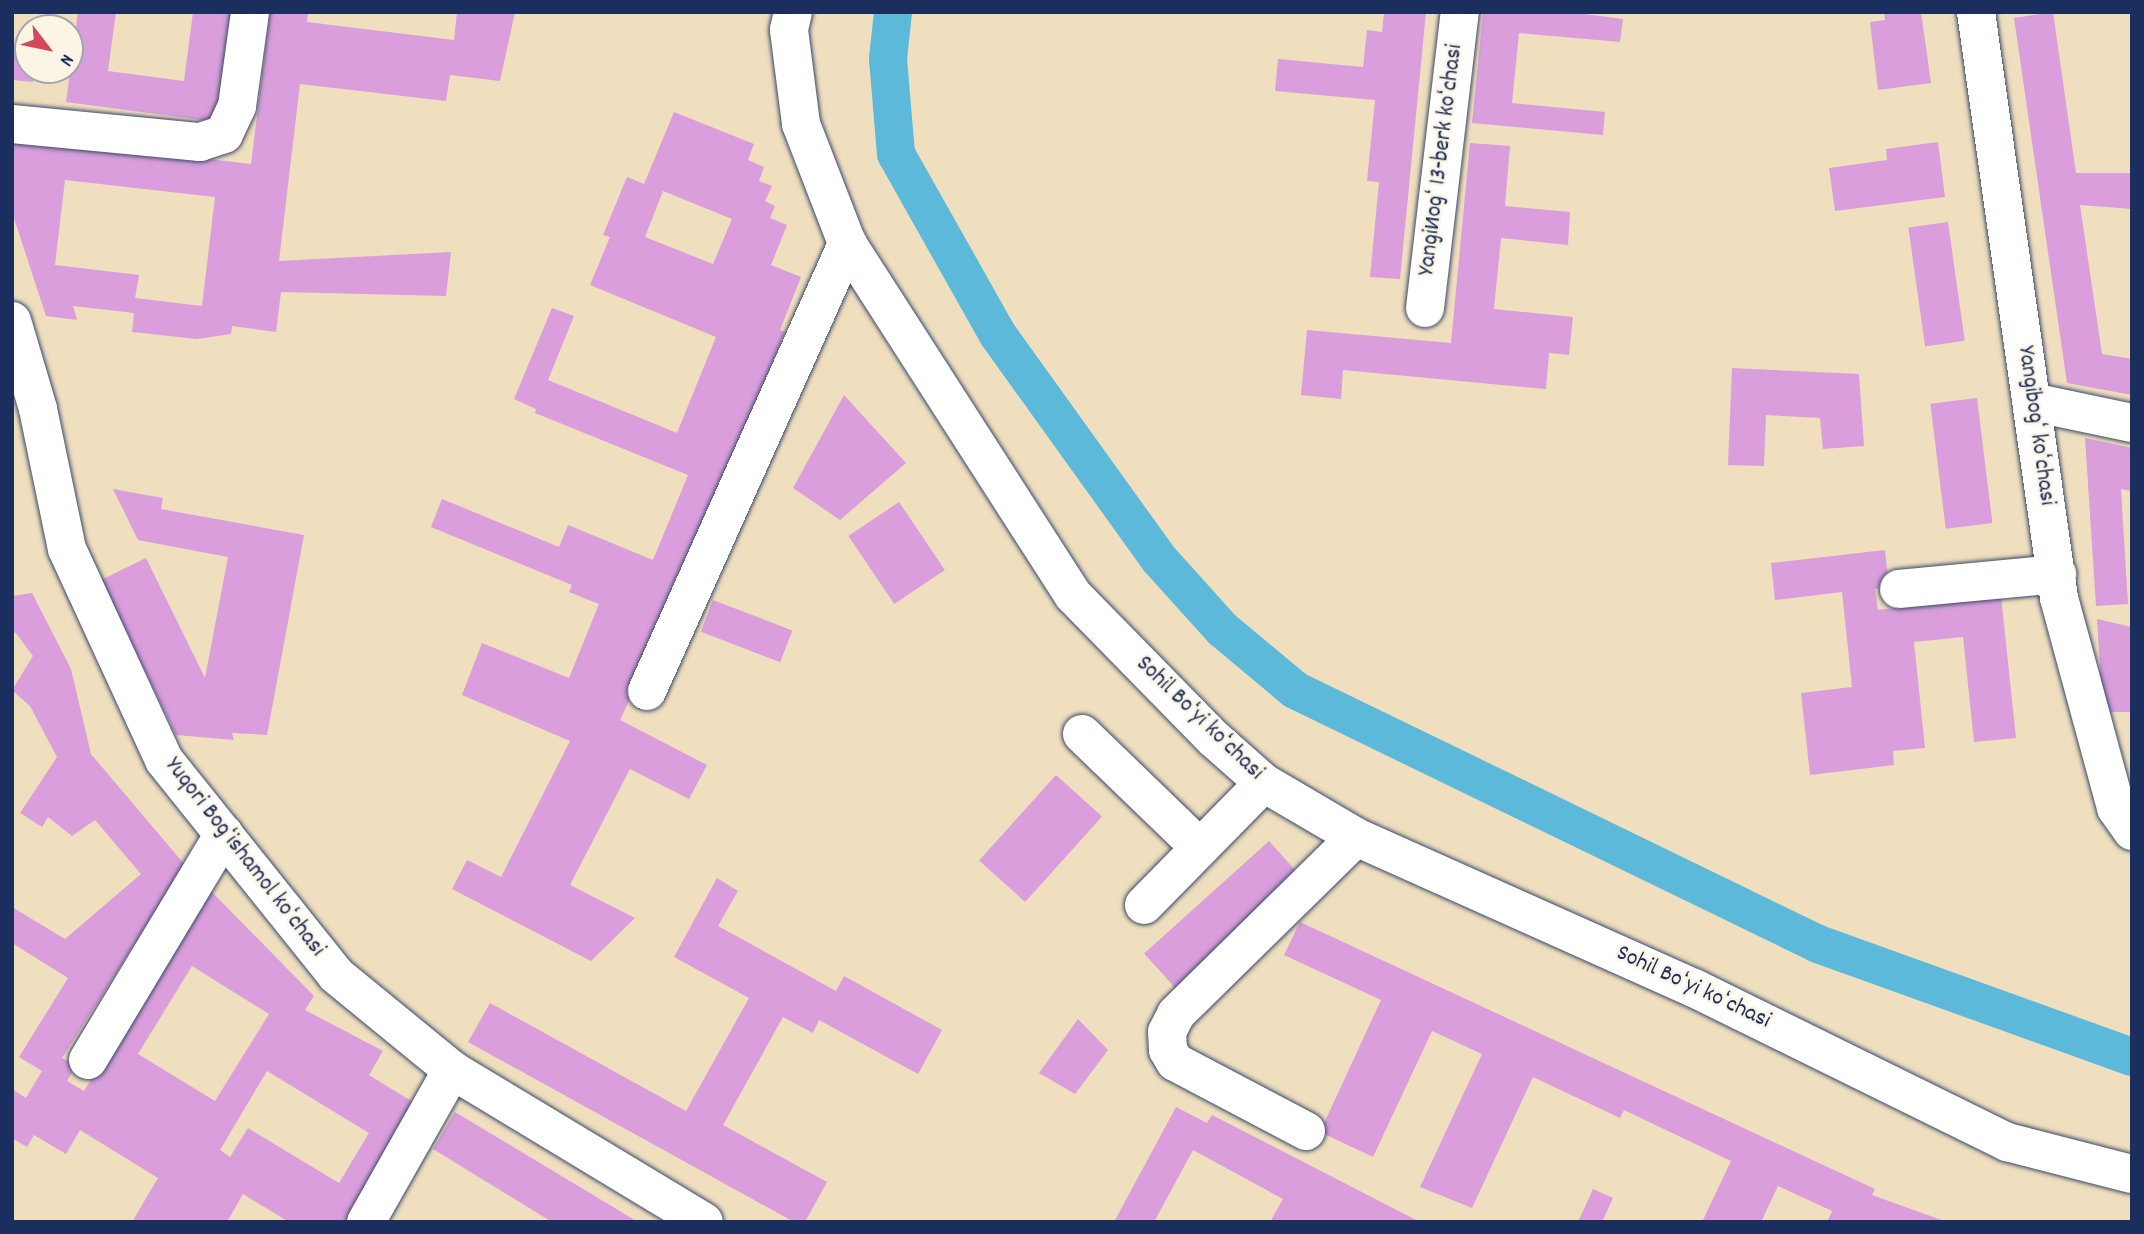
<!DOCTYPE html>
<meta charset="utf-8">
<style>
body{margin:0}
#map{position:relative;width:2144px;height:1234px;overflow:hidden;background:#efdfbe;font-family:Dekko,sans-serif}
div>[style]{position:absolute}
.canal>*{height:38px;margin:-19px;padding:0 19px;transform-origin:19px;border-radius:19px;background:#5cb9da}
.building>*{inset:0;background:#d99edb;transform-origin:0 0}
.roads{filter:drop-shadow(0 0 2px #3b496c) drop-shadow(0 0 2px #3b496c)}
.minor>*{height:38px;margin:-19px;padding:0 19px;transform-origin:19px;border-radius:19px;background:#fff}
.major>*{height:38px;margin:-19px;padding:0 19px;transform-origin:19px;border-radius:19px;background:#fff}
span{translate:-50% -50%;white-space:nowrap;text-align:center;line-height:1.15;-webkit-text-stroke:5px #fcf5e5;paint-order:stroke}
.street-label{font-size:24px;color:#1b2f5e}
.frame{position:absolute;inset:0;border:14px solid #1b2f5e;pointer-events:none}
.north{position:absolute;left:14px;top:14px;width:70px;height:70px;box-sizing:border-box;background:#fcf5e5;border:2px solid #a2a6af;border-radius:50%;rotate:122deg;font-size:19px;font-weight:700;line-height:28px;text-align:center;color:#1b2f5e}
.north::after{content:'';display:block;margin:auto;width:24px;height:32px;background:#d1495b;clip-path:polygon(50% 0,100% 100%,50% 72%,0 100%)}
</style>
<div id="map">
<div class="canal">
<i style="left:893px;top:12px;width:47px;rotate:96.1deg"></i>
<i style="left:888px;top:59px;width:95px;rotate:85.2deg"></i>
<i style="left:896px;top:154px;width:208px;rotate:60.6deg"></i>
<i style="left:998px;top:335px;width:276px;rotate:54.3deg"></i>
<i style="left:1159px;top:559px;width:94px;rotate:48deg"></i>
<i style="left:1222px;top:629px;width:95px;rotate:39.9deg"></i>
<i style="left:1295px;top:690px;width:581px;rotate:25.9deg"></i>
<i style="left:1818px;top:944px;width:334px;rotate:19.8deg"></i>
</div>
<div class="building">
<i style="clip-path:polygon(78px 12px,116px 12px,108px 71px,184px 81px,193px 12px,239px 12px,224px 123px,66px 102px)"></i>
<i style="clip-path:polygon(evenodd,270px 12px,308px 12px,307px 22px,454px 40px,457px 12px,515px 12px,500px 81px,450px 75px,446px 101px,300px 84px,279px 261px,451px 252px,446px 296px,281px 292px,276px 332px,232px 326px,231px 334px,197px 339px,132px 332px,134px 313px,73px 306px,77px 320px,46px 316px,12px 212px,12px 136px,251px 164px,270px 12px,65px 180px,215px 197px,202px 306px,135px 298px,139px 275px,55px 265px,65px 180px)"></i>
<i style="clip-path:polygon(1384px 12px,1426px 12px,1400px 279px,1370px 277px,1379px 182px,1367px 181px,1375px 100px,1275px 91px,1278px 59px,1363px 67px,1367px 30px,1382px 32px)"></i>
<i style="clip-path:polygon(1483px 12px,1569px 12px,1623px 19px,1620px 42px,1519px 33px,1512px 103px,1605px 112px,1603px 135px,1472px 123px)"></i>
<i style="clip-path:polygon(1884px 12px,1921px 12px,1931px 83px,1878px 90px,1870px 22px,1885px 20px)"></i>
<i style="clip-path:polygon(2053px 12px,2076px 173px,2132px 173px,2132px 209px,2080px 205px,2102px 354px,2132px 359px,2132px 395px,2067px 383px,2014px 18px)"></i>
<i style="clip-path:polygon(12px 49px,28px 51px,28px 70px,35px 70px,33px 82px,12px 80px)"></i>
<i style="clip-path:polygon(evenodd,674px 112px,754px 144px,748px 160px,764px 167px,759px 181px,772px 186px,765px 201px,775px 206px,770px 218px,787px 225px,771px 265px,801px 277px,780px 330px,785px 332px,675px 601px,620px 720px,707px 765px,689px 799px,630px 769px,570px 885px,635px 918px,591px 961px,452px 889px,467px 860px,501px 877px,570px 741px,462px 695px,482px 643px,569px 678px,599px 604px,569px 592px,572px 585px,431px 527px,442px 499px,559px 547px,568px 525px,653px 560px,688px 475px,535px 413px,536px 409px,514px 399px,552px 308px,574px 316px,548px 380px,677px 433px,716px 337px,590px 285px,610px 237px,603px 235px,627px 177px,644px 184px,674px 112px,663px 191px,732px 219px,713px 264px,645px 237px,663px 191px)"></i>
<i style="clip-path:polygon(1938px 142px,1945px 197px,1835px 211px,1829px 168px,1887px 160px,1886px 149px)"></i>
<i style="clip-path:polygon(1470px 143px,1510px 146px,1505px 206px,1570px 212px,1568px 245px,1501px 238px,1494px 309px,1573px 317px,1569px 355px,1549px 353px,1546px 389px,1343px 370px,1341px 399px,1301px 395px,1307px 330px,1451px 343px)"></i>
<i style="left:1948px;top:222px;width:120px;height:40px;rotate:82deg"></i>
<i style="clip-path:polygon(1732px 368px,1859px 374px,1864px 446px,1823px 449px,1820px 418px,1766px 415px,1764px 466px,1728px 465px)"></i>
<i style="clip-path:polygon(844px 395px,906px 463px,840px 520px,793px 488px)"></i>
<i style="left:1977px;top:398px;width:126px;height:47px;rotate:83deg"></i>
<i style="clip-path:polygon(2085px 438px,2132px 448px,2132px 491px,2121px 489px,2128px 604px,2096px 606px)"></i>
<i style="clip-path:polygon(113px 489px,163px 498px,161px 509px,304px 535px,267px 735px,232px 733px,234px 740px,176px 735px,101px 580px,146px 558px,205px 678px,228px 557px,138px 540px)"></i>
<i style="left:899px;top:502px;width:82px;height:61px;rotate:56deg"></i>
<i style="clip-path:polygon(1885px 550px,1889px 587px,1875px 589px,1878px 610px,2001px 596px,2016px 738px,1974px 742px,1963px 637px,1914px 642px,1925px 748px,1893px 751px,1894px 765px,1810px 775px,1801px 693px,1852px 687px,1842px 592px,1775px 600px,1771px 563px)"></i>
<i style="clip-path:polygon(evenodd,32px 593px,71px 669px,91px 754px,185px 865px,62px 1058px,76px 1066px,67px 1081px,84px 1091px,209px 889px,314px 996px,305px 1010px,383px 1051px,369px 1075px,416px 1104px,345px 1222px,289px 1222px,243px 1194px,227px 1222px,132px 1222px,158px 1178px,80px 1130px,66px 1154px,34px 1135px,27px 1147px,12px 1138px,12px 1089px,26px 1098px,42px 1071px,19px 1057px,68px 978px,12px 943px,12px 907px,65px 939px,141px 874px,95px 820px,72px 836px,48px 817px,42px 827px,20px 813px,57px 757px,30px 706px,12px 690px,33px 656px,15px 632px,12px 635px,12px 596px,32px 593px,192px 966px,269px 1014px,215px 1101px,138px 1054px,192px 966px,32px 593px,267px 1071px,369px 1133px,339px 1183px,248px 1128px,230px 1157px,220px 1150px,267px 1071px)"></i>
<i style="left:713px;top:600px;width:85px;height:34px;rotate:21deg"></i>
<i style="clip-path:polygon(2097px 619px,2132px 627px,2132px 712px,2103px 712px)"></i>
<i style="left:1056px;top:775px;width:62px;height:115px;rotate:42deg"></i>
<i style="left:1269px;top:841px;width:47px;height:168px;rotate:48deg"></i>
<i style="clip-path:polygon(717px 878px,738px 891px,718px 926px,836px 991px,844px 976px,942px 1030px,918px 1074px,819px 1020px,813px 1033px,783px 1017px,723px 1125px,827px 1182px,805px 1222px,794px 1222px,468px 1042px,490px 1003px,686px 1111px,749px 998px,674px 957px)"></i>
<i style="clip-path:polygon(1300px 922px,1875px 1189px,1872px 1195px,1947px 1222px,1827px 1222px,1832px 1211px,1778px 1186px,1761px 1222px,1702px 1222px,1731px 1161px,1624px 1110px,1620px 1118px,1533px 1077px,1472px 1208px,1420px 1187px,1482px 1054px,1432px 1031px,1373px 1157px,1320px 1132px,1381px 1000px,1284px 955px)"></i>
<i style="clip-path:polygon(1078px 1019px,1108px 1050px,1075px 1094px,1039px 1073px)"></i>
<i style="clip-path:polygon(1176px 1107px,1207px 1123px,1212px 1115px,1420px 1222px,1270px 1222px,1283px 1199px,1193px 1150px,1154px 1222px,1114px 1222px)"></i>
<i style="clip-path:polygon(455px 1112px,638px 1222px,552px 1222px,433px 1149px)"></i>
<i style="clip-path:polygon(1593px 1189px,1613px 1198px,1602px 1222px,1578px 1222px)"></i>
</div>
<div class="roads">
<div class="minor">
<i style="left:1976px;top:12px;width:592px;rotate:81.94deg"></i>
<i style="left:2059px;top:598px;width:218px;rotate:74.8deg"></i>
<i style="left:2116px;top:808px;width:28px;rotate:55deg"></i>
<i style="left:12px;top:124px;width:189px;rotate:5.5deg"></i>
<i style="left:200px;top:142px;width:25px;rotate:-18deg"></i>
<i style="left:224px;top:134px;width:31px;rotate:-65deg"></i>
<i style="left:237px;top:106px;width:95px;rotate:-82.1deg"></i>
<i style="left:1425px;top:308px;width:298px;rotate:-83.3deg"></i>
<i style="left:12px;top:321px;width:92px;rotate:73.5deg"></i>
<i style="left:38px;top:409px;width:143px;rotate:78.3deg"></i>
<i style="left:67px;top:549px;width:232px;rotate:65.3deg"></i>
<i style="left:164px;top:760px;width:275px;rotate:51.3deg"></i>
<i style="left:336px;top:975px;width:150px;rotate:39.3deg"></i>
<i style="left:452px;top:1070px;width:294px;rotate:31.1deg"></i>
<i style="left:2032px;top:402px;width:102px;rotate:11.9deg"></i>
<i style="left:1899px;top:589px;width:159px;rotate:-5.4deg"></i>
<i style="left:647px;top:691px;width:491px;rotate:-65.9deg"></i>
<i style="left:1082px;top:734px;width:164px;rotate:44deg"></i>
<i style="left:1144px;top:905px;width:171px;rotate:-45.5deg"></i>
<i style="left:88px;top:1060px;width:264px;rotate:-59deg"></i>
<i style="left:1306px;top:1131px;width:148px;rotate:-152.2deg"></i>
<i style="left:1175px;top:1062px;width:14px;rotate:-120deg"></i>
<i style="left:1168px;top:1050px;width:18px;rotate:-93deg"></i>
<i style="left:1167px;top:1032px;width:20px;rotate:-63deg"></i>
<i style="left:1176px;top:1014px;width:252px;rotate:-44.5deg"></i>
<i style="left:366px;top:1222px;width:175px;rotate:-60.5deg"></i>
</div>
<div class="major">
<i style="left:793px;top:12px;width:18px;rotate:103deg"></i>
<i style="left:789px;top:30px;width:95px;rotate:82.7deg"></i>
<i style="left:801px;top:124px;width:128px;rotate:68.9deg"></i>
<i style="left:847px;top:243px;width:418px;rotate:57.3deg"></i>
<i style="left:1073px;top:595px;width:200px;rotate:45.6deg"></i>
<i style="left:1213px;top:738px;width:68px;rotate:41.4deg"></i>
<i style="left:1264px;top:783px;width:107px;rotate:30.4deg"></i>
<i style="left:1356px;top:837px;width:370px;rotate:24.1deg"></i>
<i style="left:1694px;top:988px;width:349px;rotate:26.2deg"></i>
<i style="left:2007px;top:1142px;width:129px;rotate:14.4deg"></i>
</div>
</div>
<div class="street-label">
<span style="left:1442px;top:160px;rotate:-83deg">Yangiиogʻ 13-berk koʻchasi</span>
<span style="left:2035px;top:426px;rotate:82deg">Yangibogʻ koʻchasi</span>
<span style="left:1199px;top:719px;rotate:44deg">Sohil Boʻyi koʻchasi</span>
<span style="left:244px;top:858px;rotate:52deg">Yuqori Bogʻishamol koʻchasi</span>
<span style="left:1693px;top:988px;rotate:25deg">Sohil Boʻyi koʻchasi</span>
</div>
<div class="frame"></div>
<div class="north">N</div>
</div>
